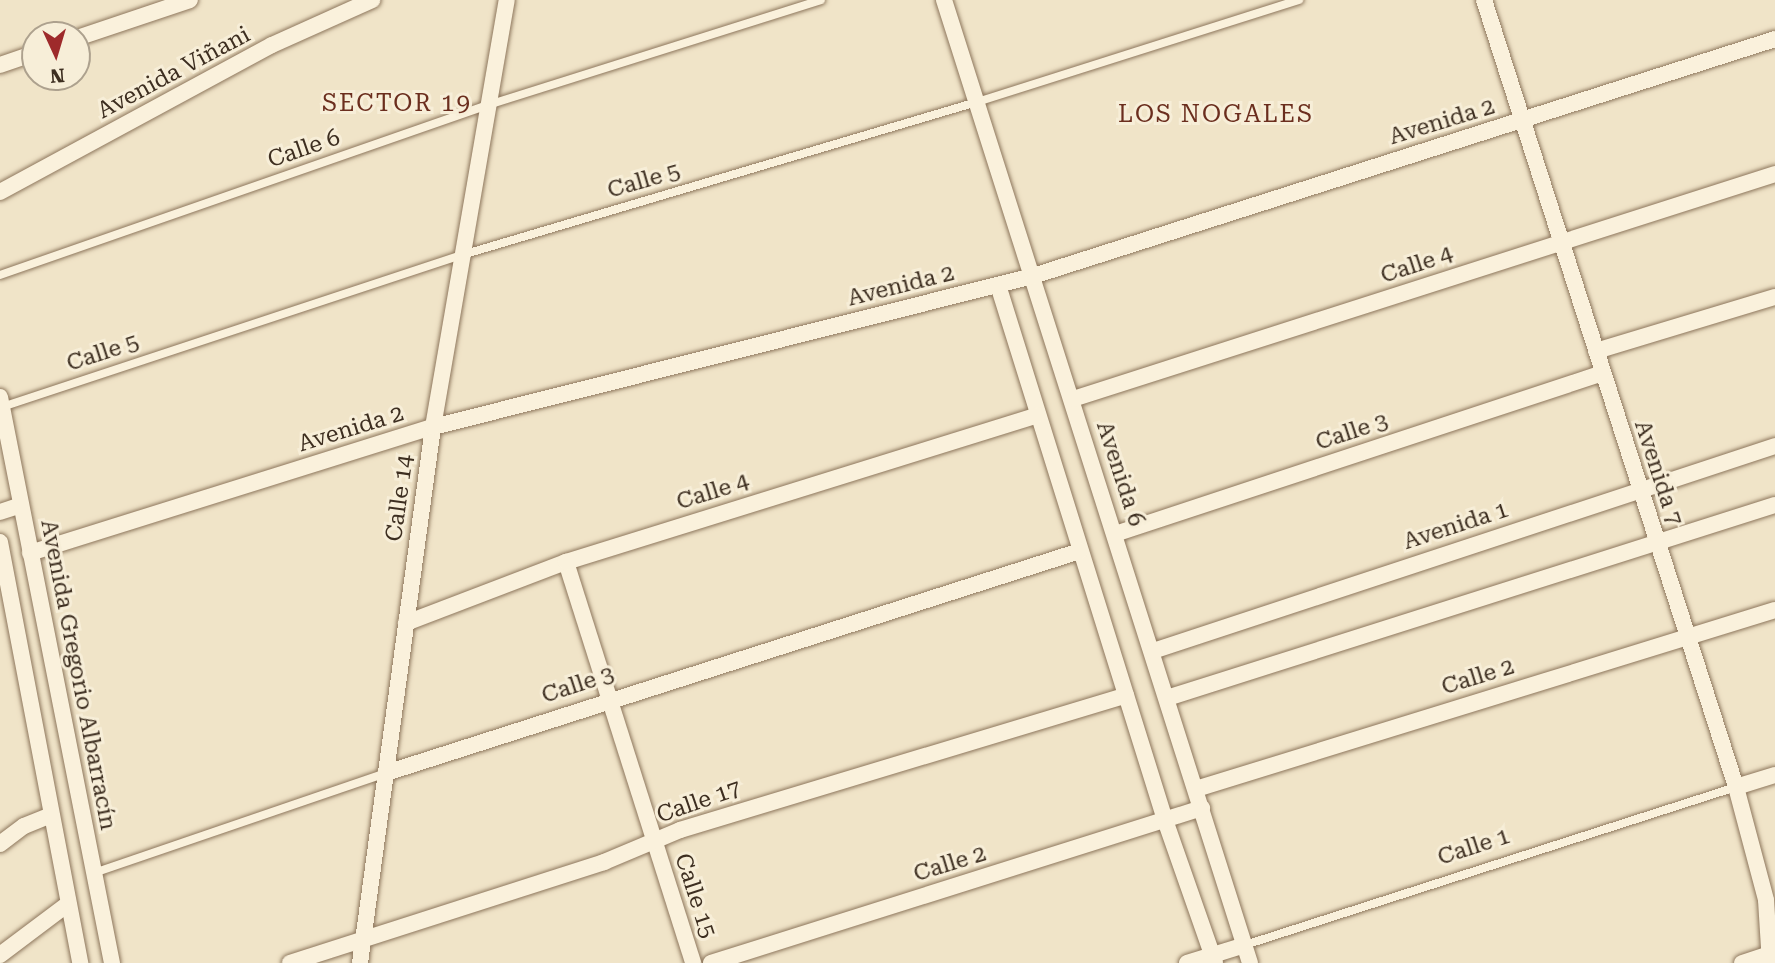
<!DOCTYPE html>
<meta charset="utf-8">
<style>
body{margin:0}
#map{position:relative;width:1775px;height:963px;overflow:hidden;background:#f0e4c8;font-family:"Roboto Serif",serif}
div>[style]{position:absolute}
.roads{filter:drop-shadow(0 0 2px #8d765c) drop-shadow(0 0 2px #8d765c)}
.service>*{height:8px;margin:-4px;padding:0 4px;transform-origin:4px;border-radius:4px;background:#faf1dc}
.minor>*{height:16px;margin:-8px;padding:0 8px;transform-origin:8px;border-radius:8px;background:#faf1dc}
span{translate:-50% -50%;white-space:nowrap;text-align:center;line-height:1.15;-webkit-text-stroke:6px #f7eed8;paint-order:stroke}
.street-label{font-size:23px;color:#3d2e20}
.neighbourhood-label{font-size:24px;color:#6b2e1e;letter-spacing:2px}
.north{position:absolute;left:21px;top:21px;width:70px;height:70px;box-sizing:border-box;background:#f7eed8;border:2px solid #ada18e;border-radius:50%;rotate:176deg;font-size:19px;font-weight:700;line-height:28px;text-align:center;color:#3d2e20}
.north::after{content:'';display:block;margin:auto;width:24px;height:32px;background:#9e2a2b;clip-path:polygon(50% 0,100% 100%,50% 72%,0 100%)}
</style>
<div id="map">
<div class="roads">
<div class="service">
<i style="left:0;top:275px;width:517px;rotate:-19.21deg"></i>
<i style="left:488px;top:105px;width:349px;rotate:-17.5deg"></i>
<i style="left:2px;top:407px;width:484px;rotate:-18.3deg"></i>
<i style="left:462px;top:255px;width:537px;rotate:-16.55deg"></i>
<i style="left:977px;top:102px;width:338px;rotate:-17.6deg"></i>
<i style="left:94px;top:873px;width:309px;rotate:-18.9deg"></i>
<i style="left:1245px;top:945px;width:516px;rotate:-17.84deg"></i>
</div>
<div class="minor">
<i style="left:944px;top:0;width:1010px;rotate:72.37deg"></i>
<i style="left:1484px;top:0;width:826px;rotate:72.24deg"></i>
<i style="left:1736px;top:787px;width:117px;rotate:75.1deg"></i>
<i style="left:1766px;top:900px;width:63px;rotate:86.4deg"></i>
<i style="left:77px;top:38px;width:119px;rotate:-18.6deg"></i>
<i style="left:0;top:65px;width:37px;rotate:-19deg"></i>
<i style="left:0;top:192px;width:309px;rotate:-28.4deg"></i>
<i style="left:272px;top:45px;width:110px;rotate:-24.2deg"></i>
<i style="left:998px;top:285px;width:560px;rotate:72.66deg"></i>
<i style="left:1165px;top:820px;width:151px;rotate:70.7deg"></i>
<i style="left:1596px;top:351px;width:187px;rotate:-16.8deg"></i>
<i style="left:0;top:397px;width:577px;rotate:78.81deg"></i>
<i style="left:1073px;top:399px;width:737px;rotate:-17.77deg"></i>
<i style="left:0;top:512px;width:22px;rotate:-18deg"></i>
<i style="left:1115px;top:534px;width:514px;rotate:-18.26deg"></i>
<i style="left:0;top:542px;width:429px;rotate:79.2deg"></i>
<i style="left:30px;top:553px;width:422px;rotate:-17.4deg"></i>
<i style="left:433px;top:427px;width:619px;rotate:-14.13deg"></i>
<i style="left:1033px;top:276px;width:779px;rotate:-17.71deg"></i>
<i style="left:566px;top:562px;width:421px;rotate:72.4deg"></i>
<i style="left:406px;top:623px;width:171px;rotate:-20.9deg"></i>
<i style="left:566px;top:562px;width:493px;rotate:-17.3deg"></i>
<i style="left:1153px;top:651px;width:655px;rotate:-18.24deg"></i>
<i style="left:1167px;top:698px;width:638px;rotate:-17.61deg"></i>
<i style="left:386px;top:773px;width:729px;rotate:-17.74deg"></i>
<i style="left:1736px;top:787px;width:41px;rotate:-17.1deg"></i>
<i style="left:1196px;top:789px;width:606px;rotate:-17.18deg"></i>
<i style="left:0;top:844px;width:30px;rotate:-37deg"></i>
<i style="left:24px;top:826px;width:29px;rotate:-22deg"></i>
<i style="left:0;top:955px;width:85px;rotate:-36.9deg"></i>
<i style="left:290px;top:963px;width:330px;rotate:-17.8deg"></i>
<i style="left:604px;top:862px;width:82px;rotate:-22.8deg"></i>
<i style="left:680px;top:830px;width:466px;rotate:-16.8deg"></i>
<i style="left:360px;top:963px;width:541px;rotate:-82.24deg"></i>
<i style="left:433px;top:427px;width:433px;rotate:-80.2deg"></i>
<i style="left:711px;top:963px;width:515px;rotate:-17.52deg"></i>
<i style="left:1187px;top:963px;width:61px;rotate:-17.2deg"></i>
<i style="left:1742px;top:963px;width:35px;rotate:-18deg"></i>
</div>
</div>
<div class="street-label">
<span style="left:174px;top:73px;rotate:-28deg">Avenida Viñani</span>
<span style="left:1442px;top:122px;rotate:-17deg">Avenida 2</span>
<span style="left:304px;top:149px;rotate:-19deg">Calle 6</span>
<span style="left:644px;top:181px;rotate:-16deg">Calle 5</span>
<span style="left:1417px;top:265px;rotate:-18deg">Calle 4</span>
<span style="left:901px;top:286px;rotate:-14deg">Avenida 2</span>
<span style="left:103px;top:353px;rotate:-18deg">Calle 5</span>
<span style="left:351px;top:429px;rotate:-17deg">Avenida 2</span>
<span style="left:1352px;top:432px;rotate:-18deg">Calle 3</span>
<span style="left:1658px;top:473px;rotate:72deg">Avenida 7</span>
<span style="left:1120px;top:474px;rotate:72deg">Avenida 6</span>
<span style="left:713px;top:492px;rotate:-17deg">Calle 4</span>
<span style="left:400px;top:498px;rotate:-82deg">Calle 14</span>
<span style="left:1456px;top:526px;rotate:-18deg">Avenida 1</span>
<span style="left:78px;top:675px;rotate:79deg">Avenida Gregorio Albarracín</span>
<span style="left:1478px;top:677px;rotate:-17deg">Calle 2</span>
<span style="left:578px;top:685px;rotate:-18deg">Calle 3</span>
<span style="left:699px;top:802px;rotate:-19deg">Calle 17</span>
<span style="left:1474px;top:847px;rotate:-18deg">Calle 1</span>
<span style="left:950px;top:864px;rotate:-17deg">Calle 2</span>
<span style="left:695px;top:896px;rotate:72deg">Calle 15</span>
</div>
<div class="neighbourhood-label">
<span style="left:397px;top:104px">SECTOR 19</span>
<span style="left:1216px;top:115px">LOS NOGALES</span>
</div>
<div class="north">N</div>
</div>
